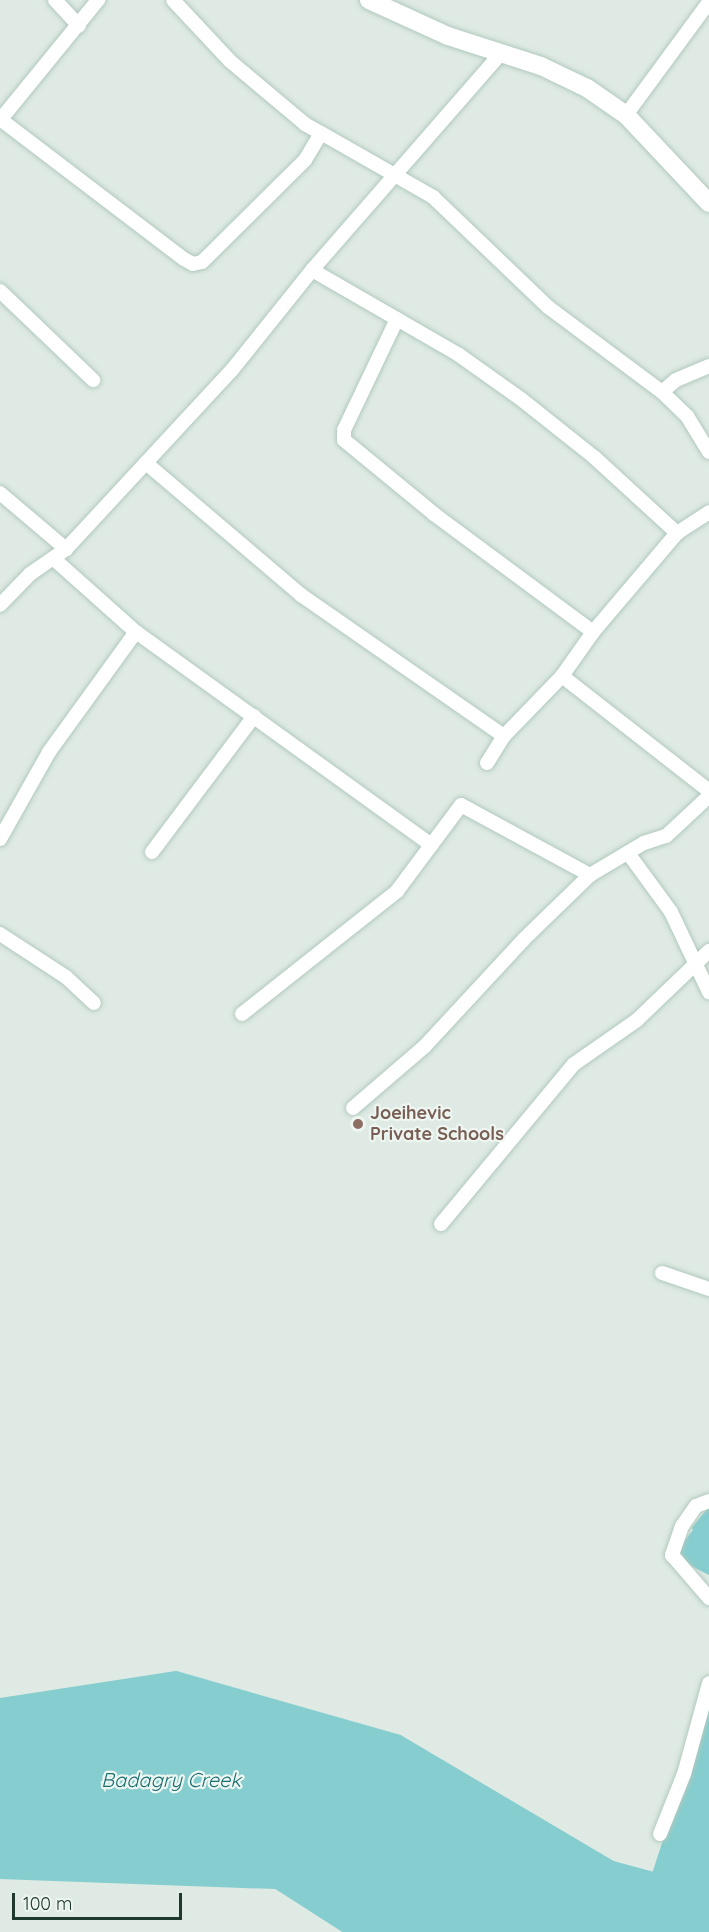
<!DOCTYPE html>
<style>
body{margin:0}
#map{position:relative;width:709px;height:1932px;overflow:hidden;background:#deeae3;font-family:Quicksand,sans-serif}
div>[style]{position:absolute}
.water>*{inset:0;background:#86cdcf}
.stream>*{height:4px;margin:-2px;padding:0 2px;transform-origin:2px;border-radius:2px;background:#86cdcf}
.roads{filter:drop-shadow(0 0 2px #b1c9be) drop-shadow(0 0 2px #b1c9be)}
.minor>*{height:14px;margin:-7px;padding:0 7px;transform-origin:7px;border-radius:7px;background:#fff}
.secondary>*{height:18px;margin:-9px;padding:0 9px;transform-origin:9px;border-radius:9px;background:#fff}
.dots>*{width:16px;height:16px;translate:-50% -50%;box-sizing:border-box;border:3px solid #eef6f1;border-radius:50%}
span{translate:-50% -50%;white-space:nowrap;text-align:center;line-height:1.15;-webkit-text-stroke:4.5px #eef6f1;paint-order:stroke}
.education-label{font-size:18px;color:#785e54;font-weight:700}
.left{translate:0 -50%;text-align:left}
.water-label{font-size:20px;color:#1b7074;font-style:italic}
.scale{position:absolute;left:12px;top:1893px;width:170px;height:27px;box-sizing:border-box;border:3px solid #20392f;border-top:0;padding-left:8px;font-size:18px;line-height:21px;white-space:nowrap;color:#20392f;-webkit-text-stroke:4px #eef6f1;paint-order:stroke}
</style>
<div id="map">
<div class="water">
<i style="clip-path:polygon(709px 1510px,709px 1573px,673px 1555px)"></i>
<i style="clip-path:polygon(176px 1673px,400px 1737px,613px 1863px,653px 1874px,709px 1702px,709px 1932px,346px 1932px,276px 1887px,0 1877px,0 1700px)"></i>
</div>
<div class="stream">
<i style="left:694px;top:1528px;width:23px;rotate:-50deg"></i>
<i style="left:682px;top:1559px;width:30px;rotate:27deg"></i>
<i style="left:0;top:1700px;width:178px;rotate:-8.7deg"></i>
<i style="left:176px;top:1673px;width:233px;rotate:15.9deg"></i>
<i style="left:400px;top:1737px;width:247px;rotate:30.6deg"></i>
<i style="left:613px;top:1863px;width:42px;rotate:15deg"></i>
<i style="left:654px;top:1874px;width:36px;rotate:-72deg"></i>
<i style="left:0;top:1877px;width:276px;rotate:2.1deg"></i>
<i style="left:276px;top:1887px;width:83px;rotate:32.7deg"></i>
</div>
<div class="roads">
<div class="minor">
<i style="left:55px;top:0;width:35px;rotate:47deg"></i>
<i style="left:626px;top:115px;width:140px;rotate:-53.7deg"></i>
<i style="left:0;top:119px;width:231px;rotate:37.3deg"></i>
<i style="left:184px;top:259px;width:10px;rotate:29deg"></i>
<i style="left:193px;top:264px;width:9px;rotate:-13deg"></i>
<i style="left:202px;top:262px;width:145px;rotate:-44.7deg"></i>
<i style="left:305px;top:160px;width:31px;rotate:-59deg"></i>
<i style="left:321px;top:133px;width:18px;rotate:-151deg"></i>
<i style="left:305px;top:124px;width:98px;rotate:-140deg"></i>
<i style="left:230px;top:61px;width:83px;rotate:-133.1deg"></i>
<i style="left:1px;top:119px;width:154px;rotate:-50.8deg"></i>
<i style="left:321px;top:133px;width:129px;rotate:29.7deg"></i>
<i style="left:433px;top:197px;width:159px;rotate:43.7deg"></i>
<i style="left:548px;top:307px;width:142px;rotate:36.7deg"></i>
<i style="left:662px;top:392px;width:35px;rotate:44deg"></i>
<i style="left:687px;top:416px;width:42px;rotate:58.6deg"></i>
<i style="left:312px;top:270px;width:170px;rotate:30deg"></i>
<i style="left:459px;top:355px;width:76px;rotate:35.4deg"></i>
<i style="left:521px;top:399px;width:93px;rotate:38.5deg"></i>
<i style="left:594px;top:457px;width:113px;rotate:42.5deg"></i>
<i style="left:0;top:291px;width:129px;rotate:43.7deg"></i>
<i style="left:397px;top:319px;width:123px;rotate:115.5deg"></i>
<i style="left:344px;top:430px;width:10px;rotate:90deg"></i>
<i style="left:344px;top:440px;width:117px;rotate:39.4deg"></i>
<i style="left:434px;top:514px;width:198px;rotate:36.6deg"></i>
<i style="left:662px;top:392px;width:18px;rotate:-41deg"></i>
<i style="left:676px;top:380px;width:36px;rotate:-23deg"></i>
<i style="left:146px;top:463px;width:204px;rotate:40.4deg"></i>
<i style="left:301px;top:595px;width:247px;rotate:34.8deg"></i>
<i style="left:0;top:493px;width:87px;rotate:40.3deg"></i>
<i style="left:54px;top:559px;width:110px;rotate:41.7deg"></i>
<i style="left:136px;top:632px;width:364px;rotate:35.8deg"></i>
<i style="left:0;top:605px;width:43px;rotate:-45.9deg"></i>
<i style="left:30px;top:574px;width:44px;rotate:-34.8deg"></i>
<i style="left:66px;top:549px;width:244px;rotate:-47.2deg"></i>
<i style="left:232px;top:370px;width:128px;rotate:-51.3deg"></i>
<i style="left:312px;top:270px;width:288px;rotate:-48.9deg"></i>
<i style="left:562px;top:676px;width:187px;rotate:38deg"></i>
<i style="left:487px;top:763px;width:32px;rotate:-58deg"></i>
<i style="left:504px;top:736px;width:83px;rotate:-46deg"></i>
<i style="left:562px;top:676px;width:54px;rotate:-54.8deg"></i>
<i style="left:593px;top:632px;width:130px;rotate:-49.7deg"></i>
<i style="left:677px;top:533px;width:38px;rotate:-33deg"></i>
<i style="left:0;top:839px;width:100px;rotate:-60.6deg"></i>
<i style="left:49px;top:752px;width:148px;rotate:-54.1deg"></i>
<i style="left:152px;top:852px;width:170px;rotate:-53.1deg"></i>
<i style="left:628px;top:853px;width:73px;rotate:53.9deg"></i>
<i style="left:671px;top:912px;width:89px;rotate:64.6deg"></i>
<i style="left:0;top:934px;width:79px;rotate:33.1deg"></i>
<i style="left:66px;top:977px;width:38px;rotate:43deg"></i>
<i style="left:242px;top:1014px;width:198px;rotate:-38.4deg"></i>
<i style="left:397px;top:891px;width:107px;rotate:-53.3deg"></i>
<i style="left:461px;top:805px;width:147px;rotate:28.5deg"></i>
<i style="left:353px;top:1108px;width:94px;rotate:-40.7deg"></i>
<i style="left:424px;top:1047px;width:147px;rotate:-47.2deg"></i>
<i style="left:524px;top:939px;width:92px;rotate:-44.1deg"></i>
<i style="left:590px;top:875px;width:63px;rotate:-30.7deg"></i>
<i style="left:644px;top:843px;width:23px;rotate:-18deg"></i>
<i style="left:666px;top:836px;width:59px;rotate:-42.9deg"></i>
<i style="left:441px;top:1224px;width:208px;rotate:-50.3deg"></i>
<i style="left:574px;top:1064px;width:77px;rotate:-34.9deg"></i>
<i style="left:637px;top:1020px;width:100px;rotate:-43.8deg"></i>
<i style="left:662px;top:1273px;width:50px;rotate:18.8deg"></i>
<i style="left:709px;top:1501px;width:14px;rotate:159deg"></i>
<i style="left:696px;top:1506px;width:24px;rotate:125deg"></i>
<i style="left:682px;top:1526px;width:31px;rotate:109deg"></i>
<i style="left:672px;top:1555px;width:57px;rotate:49.3deg"></i>
<i style="left:660px;top:1834px;width:65px;rotate:-68.2deg"></i>
<i style="left:684px;top:1774px;width:94px;rotate:-74.6deg"></i>
</div>
<div class="secondary">
<i style="left:369px;top:0;width:87px;rotate:24.5deg"></i>
<i style="left:448px;top:36px;width:98px;rotate:17.9deg"></i>
<i style="left:541px;top:66px;width:51px;rotate:25.6deg"></i>
<i style="left:587px;top:88px;width:47px;rotate:34.7deg"></i>
<i style="left:626px;top:115px;width:121px;rotate:46.7deg"></i>
</div>
</div>
<div class="dots">
<i style="left:358px;top:1124px;background:#8d6e63"></i>
</div>
<div class="education-label">
<span class="left" style="left:370px;top:1124px">Joeihevic<br>Private Schools</span>
</div>
<div class="water-label">
<span style="left:171px;top:1779px">Badagry Creek</span>
</div>
<div class="scale">100 m</div>
</div>
